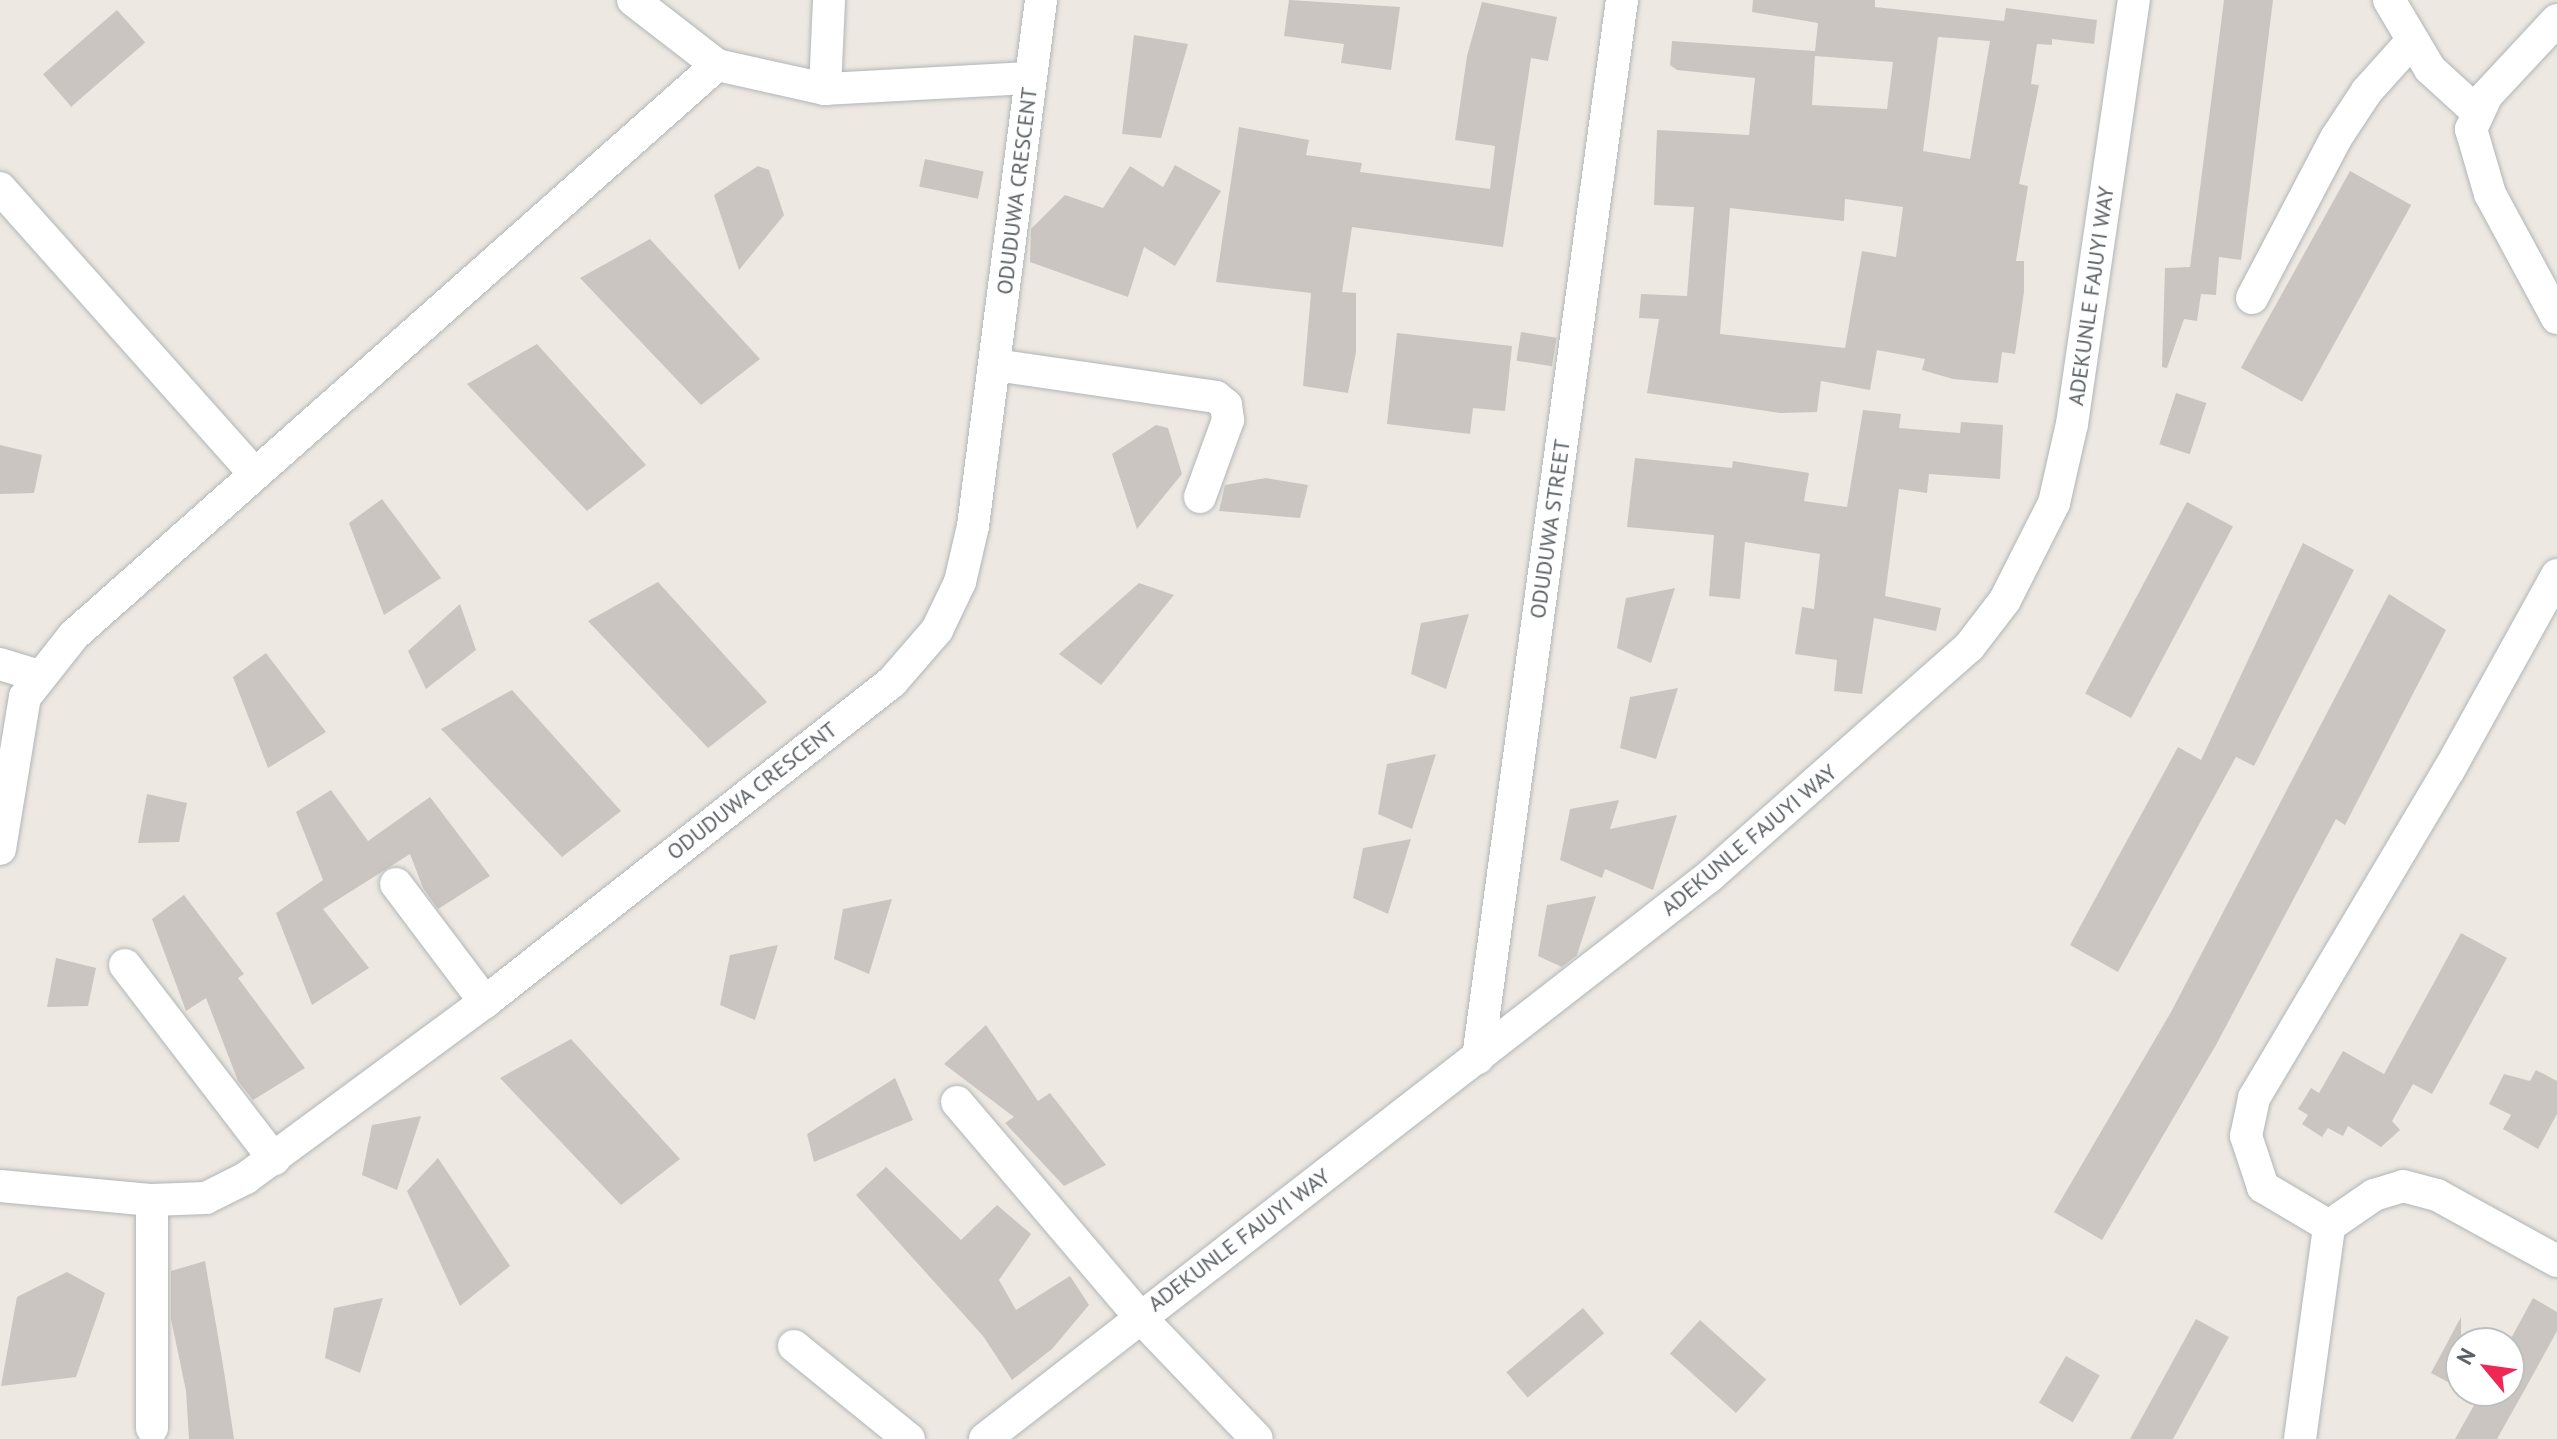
<!DOCTYPE html>
<style>
body{margin:0}
#map{position:relative;width:2557px;height:1439px;overflow:hidden;background:#eee8e2;font-family:"PT Sans",sans-serif}
div>[style]{position:absolute}
.building>*{inset:0;background:#cbc5c1;transform-origin:0 0}
.roads{filter:drop-shadow(0 0 2px #b0b6b8) drop-shadow(0 0 2px #b0b6b8)}
.minor>*{height:32px;margin:-16px;padding:0 16px;transform-origin:16px;border-radius:16px;background:#fff}
span{translate:-50% -50%;white-space:nowrap;text-align:center;line-height:1.15;-webkit-text-stroke:6px #fff;paint-order:stroke}
.street-label{font-size:22px;color:#5b6164}
.north{position:absolute;left:2445px;top:1327px;width:80px;height:80px;box-sizing:border-box;background:#fff;border:2px solid #bdc0c1;border-radius:50%;rotate:299deg;font-size:22px;font-weight:700;line-height:32px;text-align:center;color:#5b6164}
.north::after{content:'';display:block;margin:auto;width:28px;height:36px;background:#ef2754;clip-path:polygon(50% 0,100% 100%,50% 72%,0 100%)}
</style>
<div id="map">
<div class="building">
<i style="clip-path:polygon(1289px 0,1400px 7px,1391px 70px,1341px 63px,1344px 44px,1284px 36px)"></i>
<i style="clip-path:polygon(evenodd,1753px 0,1875px 0,1875px 7px,2004px 21px,2006px 8px,2097px 20px,2094px 44px,2052px 39px,2052px 45px,2037px 44px,2031px 84px,2039px 85px,2019px 184px,2028px 186px,2016px 261px,2024px 261px,2024px 292px,2015px 354px,2002px 352px,1998px 383px,1953px 379px,1922px 370px,1925px 359px,1877px 350px,1870px 390px,1821px 381px,1817px 412px,1780px 413px,1647px 393px,1659px 319px,1639px 318px,1641px 294px,1687px 296px,1694px 207px,1654px 205px,1657px 130px,1749px 135px,1755px 78px,1677px 70px,1670px 65px,1672px 41px,1815px 51px,1818px 23px,1752px 12px,1753px 0,1938px 37px,1990px 41px,1970px 159px,1923px 151px,1938px 37px,1753px 0,1815px 56px,1893px 62px,1887px 109px,1812px 105px,1815px 56px,1753px 0,1845px 199px,1903px 207px,1896px 257px,1862px 251px,1845px 348px,1720px 334px,1730px 208px,1844px 221px,1845px 199px)"></i>
<i style="clip-path:polygon(2224px 0,2273px 0,2241px 260px,2219px 257px,2216px 295px,2201px 294px,2197px 321px,2184px 319px,2167px 368px,2162px 367px,2165px 268px,2190px 267px)"></i>
<i style="clip-path:polygon(1482px 2px,1557px 17px,1548px 61px,1531px 58px,1503px 247px,1352px 227px,1342px 292px,1356px 293px,1356px 352px,1348px 393px,1303px 386px,1311px 293px,1216px 282px,1239px 127px,1309px 140px,1306px 155px,1362px 163px,1360px 172px,1490px 189px,1495px 146px,1455px 140px,1467px 56px)"></i>
<i style="left:117px;top:10px;width:43px;height:98px;rotate:49deg"></i>
<i style="clip-path:polygon(1134px 35px,1188px 44px,1161px 138px,1122px 134px)"></i>
<i style="left:925px;top:159px;width:60px;height:28px;rotate:12deg"></i>
<i style="clip-path:polygon(1175px 165px,1221px 191px,1175px 266px,1144px 247px,1128px 297px,1030px 262px,1031px 229px,1065px 195px,1103px 208px,1130px 166px,1163px 187px)"></i>
<i style="clip-path:polygon(758px 166px,769px 170px,784px 215px,739px 270px,714px 195px)"></i>
<i style="left:2350px;top:171px;width:70px;height:225px;rotate:29deg"></i>
<i style="clip-path:polygon(650px 239px,760px 359px,701px 405px,580px 278px)"></i>
<i style="left:1521px;top:332px;width:36px;height:29px;rotate:9deg"></i>
<i style="clip-path:polygon(1397px 333px,1512px 346px,1505px 411px,1473px 408px,1470px 434px,1387px 424px)"></i>
<i style="clip-path:polygon(537px 344px,646px 465px,587px 511px,467px 384px)"></i>
<i style="left:2176px;top:393px;width:32px;height:54px;rotate:18deg"></i>
<i style="clip-path:polygon(1863px 410px,1901px 414px,1899px 428px,1960px 433px,1961px 422px,2003px 425px,2000px 479px,1929px 474px,1927px 493px,1899px 489px,1885px 596px,1941px 608px,1936px 631px,1874px 618px,1862px 694px,1834px 691px,1837px 660px,1795px 654px,1802px 607px,1814px 609px,1820px 554px,1745px 542px,1740px 599px,1709px 596px,1714px 535px,1627px 527px,1635px 458px,1732px 468px,1733px 461px,1809px 473px,1804px 501px,1847px 507px)"></i>
<i style="clip-path:polygon(1156px 425px,1168px 428px,1182px 474px,1137px 529px,1112px 454px)"></i>
<i style="clip-path:polygon(0 445px,42px 455px,34px 493px,0 494px)"></i>
<i style="clip-path:polygon(1266px 478px,1308px 485px,1300px 518px,1219px 511px,1225px 485px)"></i>
<i style="clip-path:polygon(382px 499px,441px 578px,384px 615px,349px 523px)"></i>
<i style="left:2187px;top:502px;width:52px;height:217px;rotate:28deg"></i>
<i style="clip-path:polygon(2303px 543px,2354px 570px,2254px 766px,2236px 757px,2118px 972px,2070px 945px,2178px 747px,2201px 760px)"></i>
<i style="clip-path:polygon(658px 582px,767px 702px,708px 748px,588px 621px)"></i>
<i style="clip-path:polygon(1139px 583px,1174px 595px,1101px 685px,1059px 654px)"></i>
<i style="clip-path:polygon(1675px 588px,1651px 663px,1617px 648px,1626px 598px)"></i>
<i style="clip-path:polygon(2389px 594px,2446px 630px,2345px 825px,2336px 819px,2216px 1045px,2102px 1240px,2054px 1212px,2171px 1012px)"></i>
<i style="clip-path:polygon(460px 604px,476px 650px,426px 689px,408px 651px)"></i>
<i style="clip-path:polygon(1469px 614px,1446px 689px,1411px 674px,1421px 623px)"></i>
<i style="clip-path:polygon(266px 653px,326px 732px,268px 768px,233px 677px)"></i>
<i style="clip-path:polygon(1678px 688px,1656px 759px,1620px 748px,1630px 697px)"></i>
<i style="clip-path:polygon(512px 690px,621px 811px,562px 857px,441px 729px)"></i>
<i style="clip-path:polygon(1436px 754px,1412px 829px,1378px 814px,1387px 764px)"></i>
<i style="clip-path:polygon(331px 790px,368px 841px,430px 797px,490px 876px,438px 909px,423px 888px,410px 854px,323px 909px,369px 968px,312px 1005px,276px 913px,323px 880px,296px 812px)"></i>
<i style="clip-path:polygon(147px 794px,187px 803px,179px 842px,138px 843px)"></i>
<i style="clip-path:polygon(1619px 800px,1610px 829px,1677px 815px,1653px 890px,1605px 869px,1602px 878px,1560px 860px,1570px 809px)"></i>
<i style="clip-path:polygon(1411px 839px,1388px 914px,1353px 898px,1363px 848px)"></i>
<i style="clip-path:polygon(184px 895px,244px 974px,238px 978px,305px 1068px,253px 1100px,238px 1081px,206px 998px,186px 1011px,152px 919px)"></i>
<i style="clip-path:polygon(1596px 896px,1577px 955px,1562px 967px,1538px 956px,1547px 905px)"></i>
<i style="clip-path:polygon(892px 899px,869px 974px,834px 959px,843px 909px)"></i>
<i style="clip-path:polygon(2461px 933px,2507px 958px,2432px 1094px,2413px 1084px,2392px 1121px,2400px 1130px,2381px 1147px,2348px 1126px,2343px 1136px,2328px 1128px,2322px 1137px,2302px 1124px,2308px 1115px,2298px 1109px,2311px 1088px,2319px 1093px,2343px 1051px,2384px 1074px)"></i>
<i style="clip-path:polygon(778px 945px,755px 1020px,720px 1005px,730px 955px)"></i>
<i style="clip-path:polygon(56px 958px,96px 968px,88px 1006px,47px 1007px)"></i>
<i style="clip-path:polygon(986px 1025px,1038px 1101px,1050px 1093px,1106px 1165px,1064px 1186px,1005px 1123px,1014px 1117px,944px 1064px)"></i>
<i style="clip-path:polygon(571px 1039px,680px 1159px,621px 1205px,500px 1078px)"></i>
<i style="clip-path:polygon(2536px 1070px,2557px 1081px,2557px 1114px,2538px 1149px,2503px 1129px,2511px 1115px,2489px 1104px,2504px 1074px,2530px 1081px)"></i>
<i style="clip-path:polygon(895px 1078px,913px 1120px,814px 1162px,807px 1134px)"></i>
<i style="clip-path:polygon(421px 1116px,397px 1190px,362px 1175px,372px 1125px)"></i>
<i style="clip-path:polygon(438px 1158px,510px 1266px,460px 1306px,407px 1191px)"></i>
<i style="clip-path:polygon(886px 1167px,961px 1240px,997px 1205px,1031px 1234px,999px 1280px,1016px 1310px,1070px 1276px,1089px 1305px,1052px 1349px,1012px 1380px,983px 1336px,856px 1195px)"></i>
<i style="clip-path:polygon(205px 1261px,224px 1371px,234px 1439px,189px 1439px,186px 1391px,171px 1319px,171px 1271px)"></i>
<i style="clip-path:polygon(67px 1272px,105px 1293px,76px 1377px,1px 1386px,17px 1297px)"></i>
<i style="clip-path:polygon(383px 1298px,360px 1373px,325px 1358px,334px 1308px)"></i>
<i style="clip-path:polygon(2533px 1298px,2557px 1312px,2557px 1331px,2524px 1391px,2497px 1439px,2455px 1439px,2482px 1391px,2509px 1391px,2509px 1342px)"></i>
<i style="left:1583px;top:1308px;width:33px;height:100px;rotate:50deg"></i>
<i style="clip-path:polygon(2461px 1317px,2461px 1389px,2431px 1373px)"></i>
<i style="clip-path:polygon(2196px 1319px,2229px 1337px,2173px 1439px,2130px 1439px)"></i>
<i style="left:1700px;top:1320px;width:89px;height:45px;rotate:42deg"></i>
<i style="left:2066px;top:1356px;width:39px;height:54px;rotate:30deg"></i>
</div>
<div class="roads">
<div class="minor">
<i style="left:633px;top:0;width:106px;rotate:37.7deg"></i>
<i style="left:717px;top:65px;width:111px;rotate:12.5deg"></i>
<i style="left:825px;top:89px;width:206px;rotate:-3.1deg"></i>
<i style="left:2389px;top:0;width:80px;rotate:59.3deg"></i>
<i style="left:2430px;top:69px;width:62px;rotate:42.4deg"></i>
<i style="left:2557px;top:20px;width:103px;rotate:133deg"></i>
<i style="left:2487px;top:95px;width:38px;rotate:115deg"></i>
<i style="left:2471px;top:129px;width:68px;rotate:73.7deg"></i>
<i style="left:2490px;top:194px;width:141px;rotate:61.6deg"></i>
<i style="left:825px;top:89px;width:89px;rotate:-87.4deg"></i>
<i style="left:0;top:188px;width:380px;rotate:48.3deg"></i>
<i style="left:2252px;top:298px;width:181px;rotate:-62.3deg"></i>
<i style="left:2336px;top:138px;width:56px;rotate:-56.6deg"></i>
<i style="left:2367px;top:91px;width:64px;rotate:-48.1deg"></i>
<i style="left:995px;top:365px;width:223px;rotate:8.2deg"></i>
<i style="left:1216px;top:397px;width:13px;rotate:39deg"></i>
<i style="left:1226px;top:405px;width:15px;rotate:82deg"></i>
<i style="left:1228px;top:420px;width:82px;rotate:110deg"></i>
<i style="left:0;top:664px;width:41px;rotate:17.1deg"></i>
<i style="left:0;top:849px;width:154px;rotate:-80.7deg"></i>
<i style="left:25px;top:697px;width:79px;rotate:-51.7deg"></i>
<i style="left:74px;top:635px;width:859px;rotate:-41.56deg"></i>
<i style="left:396px;top:884px;width:148px;rotate:53deg"></i>
<i style="left:125px;top:965px;width:245px;rotate:52.5deg"></i>
<i style="left:1478px;top:1058px;width:1068px;rotate:-82.25deg"></i>
<i style="left:957px;top:1102px;width:281px;rotate:49.6deg"></i>
<i style="left:1139px;top:1316px;width:170px;rotate:46.2deg"></i>
<i style="left:0;top:1186px;width:153px;rotate:5.3deg"></i>
<i style="left:152px;top:1200px;width:54px;rotate:-2.1deg"></i>
<i style="left:206px;top:1198px;width:45px;rotate:-26.6deg"></i>
<i style="left:246px;top:1178px;width:297px;rotate:-36.4deg"></i>
<i style="left:485px;top:1002px;width:518px;rotate:-38.18deg"></i>
<i style="left:892px;top:682px;width:69px;rotate:-49.1deg"></i>
<i style="left:937px;top:630px;width:53px;rotate:-64.4deg"></i>
<i style="left:960px;top:582px;width:57px;rotate:-76.9deg"></i>
<i style="left:973px;top:526px;width:530px;rotate:-82.63deg"></i>
<i style="left:2329px;top:1226px;width:77px;rotate:-149.4deg"></i>
<i style="left:2263px;top:1187px;width:54px;rotate:-108.4deg"></i>
<i style="left:2246px;top:1136px;width:39px;rotate:-78deg"></i>
<i style="left:2254px;top:1098px;width:382px;rotate:-59.3deg"></i>
<i style="left:2449px;top:770px;width:223px;rotate:-61deg"></i>
<i style="left:794px;top:1346px;width:148px;rotate:39deg"></i>
<i style="left:152px;top:1428px;width:228px;rotate:-90deg"></i>
<i style="left:985px;top:1439px;width:918px;rotate:-37.83deg"></i>
<i style="left:1710px;top:876px;width:346px;rotate:-41.5deg"></i>
<i style="left:1969px;top:647px;width:59px;rotate:-52.5deg"></i>
<i style="left:2005px;top:600px;width:109px;rotate:-63.2deg"></i>
<i style="left:2054px;top:503px;width:81px;rotate:-77.2deg"></i>
<i style="left:2072px;top:424px;width:429px;rotate:-81.7deg"></i>
<i style="left:2300px;top:1439px;width:215px;rotate:-82.2deg"></i>
<i style="left:2329px;top:1226px;width:55px;rotate:-34.6deg"></i>
<i style="left:2374px;top:1195px;width:30px;rotate:-17deg"></i>
<i style="left:2403px;top:1186px;width:35px;rotate:15deg"></i>
<i style="left:2437px;top:1195px;width:137px;rotate:28.8deg"></i>
</div>
</div>
<div class="street-label">
<span style="left:1017px;top:191px;rotate:-83deg">ODUDUWA CRESCENT</span>
<span style="left:2091px;top:296px;rotate:-82deg">ADEKUNLE FAJUYI WAY</span>
<span style="left:1550px;top:529px;rotate:-82deg">ODUDUWA STREET</span>
<span style="left:752px;top:791px;rotate:-38deg">ODUDUWA CRESCENT</span>
<span style="left:1749px;top:840px;rotate:-40deg">ADEKUNLE FAJUYI WAY</span>
<span style="left:1239px;top:1240px;rotate:-37deg">ADEKUNLE FAJUYI WAY</span>
</div>
<div class="north">N</div>
</div>
